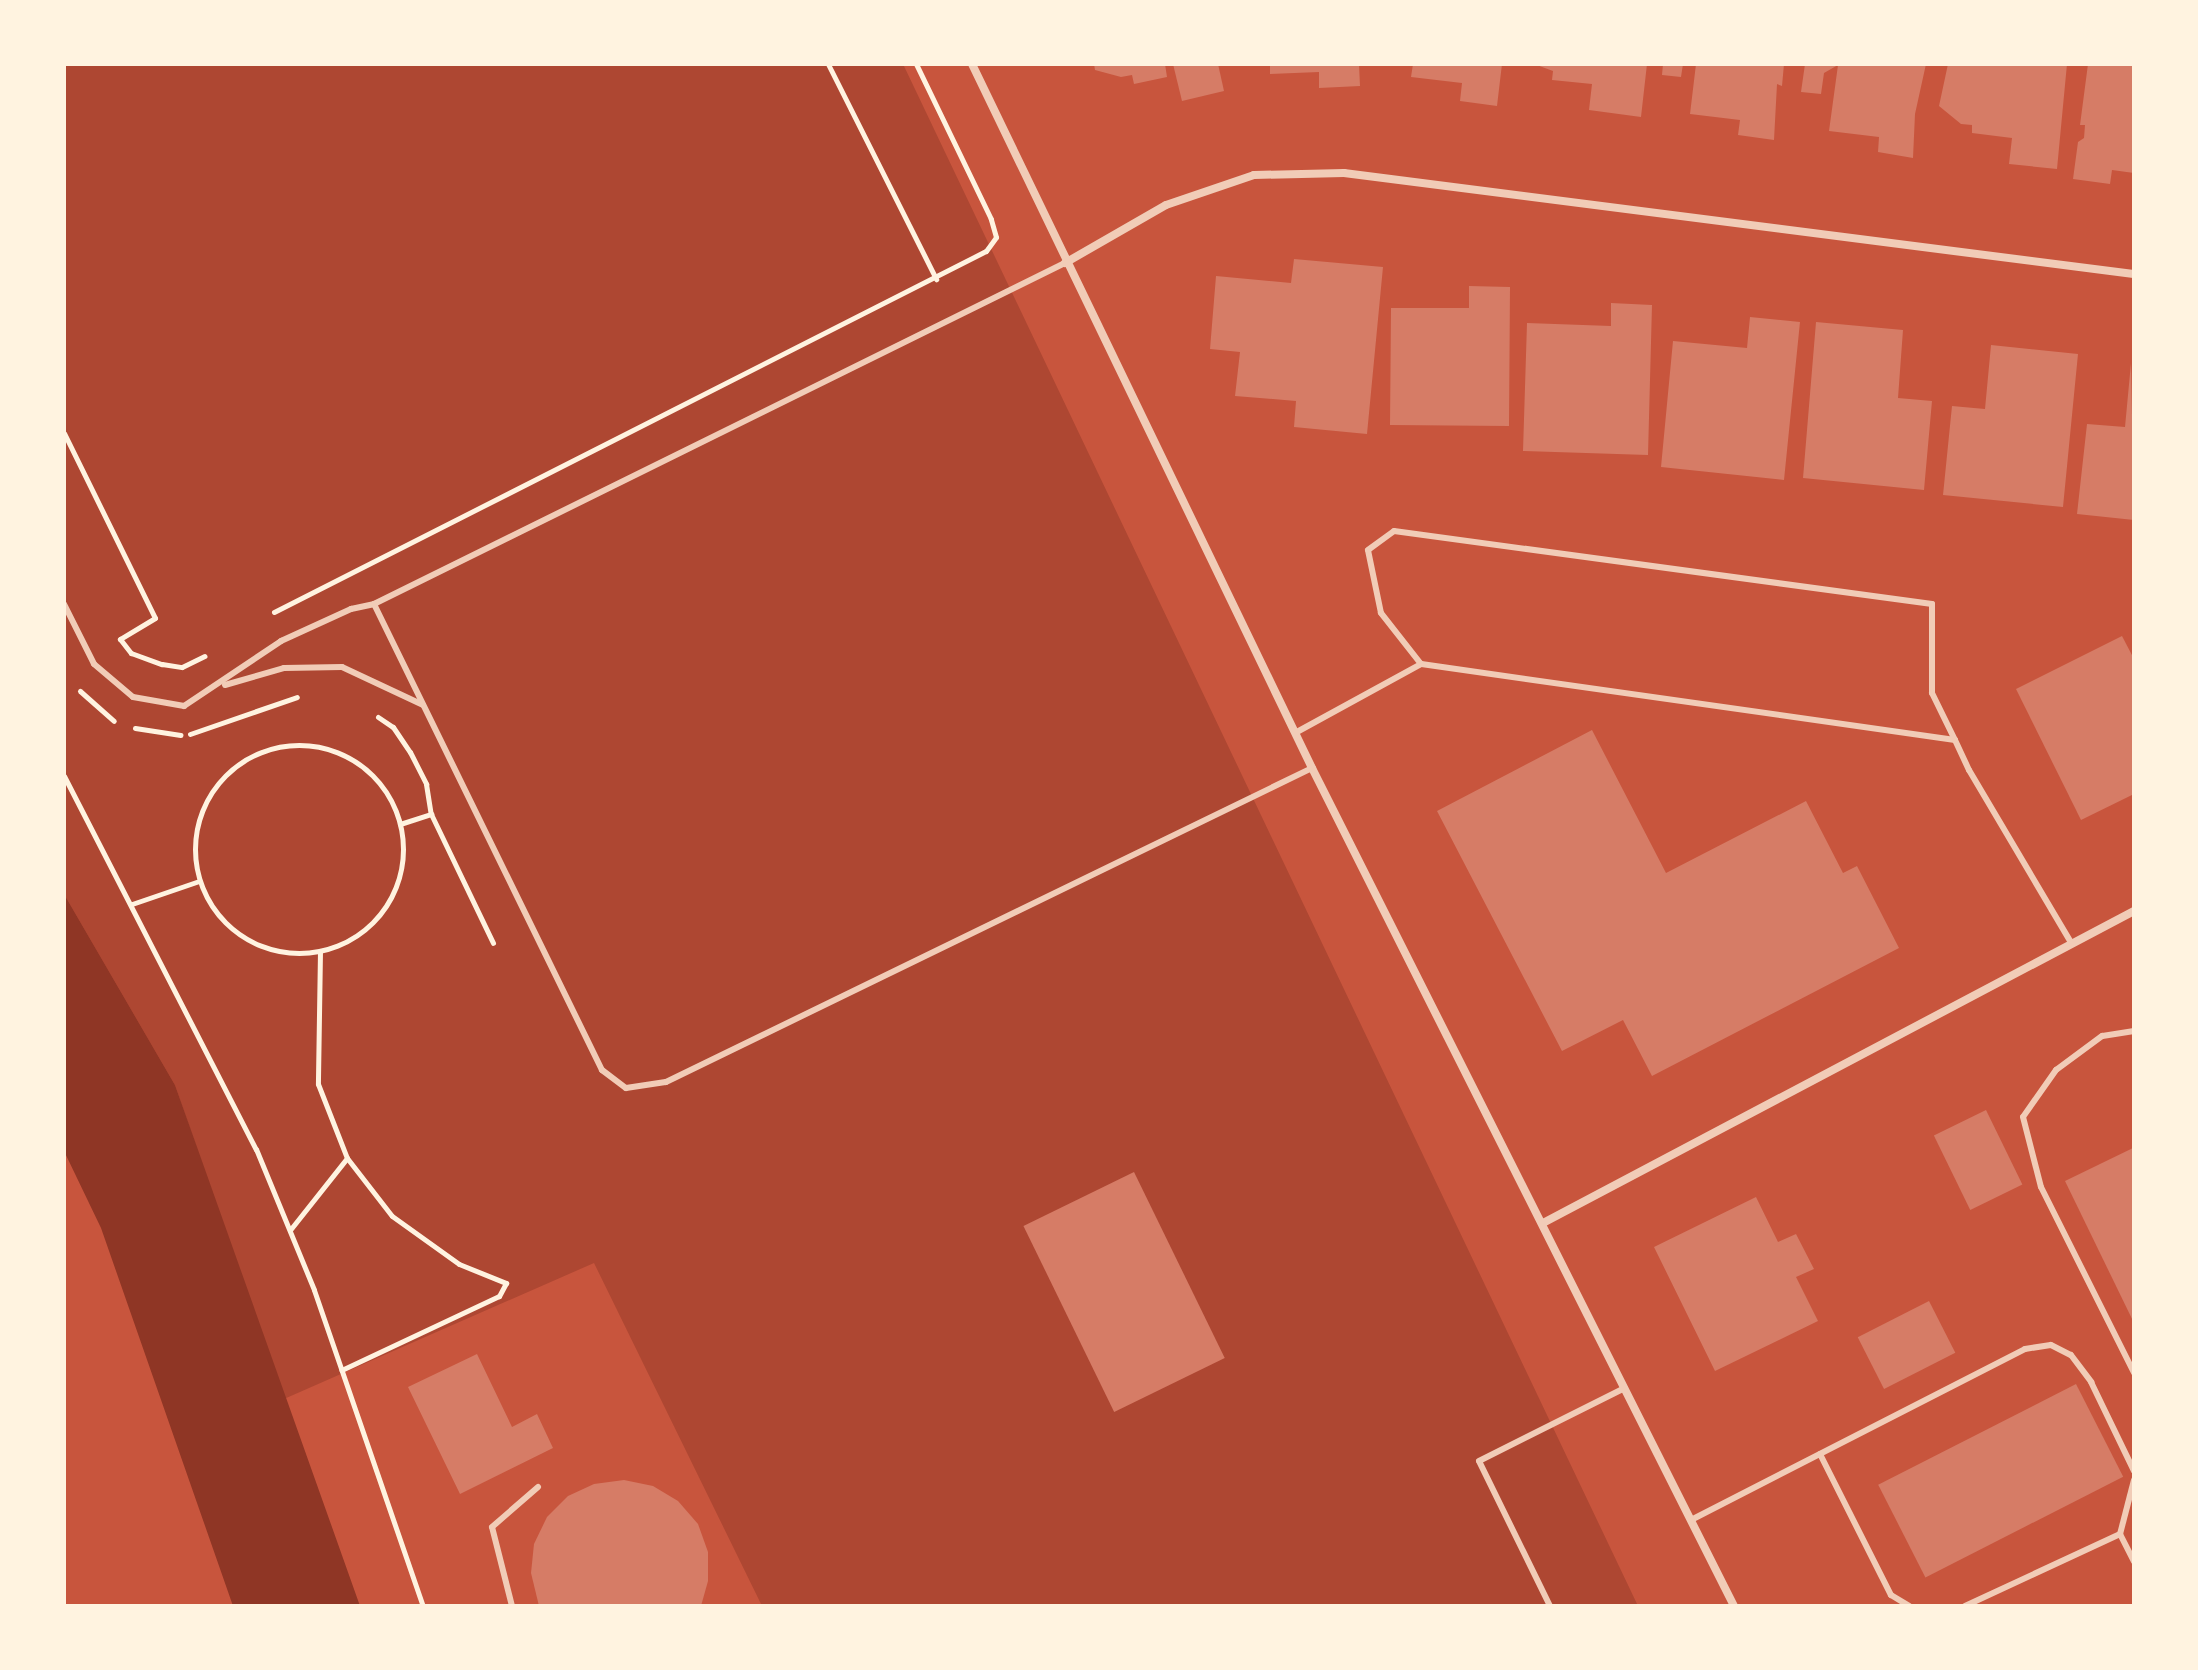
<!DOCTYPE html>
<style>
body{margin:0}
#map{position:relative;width:2198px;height:1670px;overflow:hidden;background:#c8553d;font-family:"Nunito Sans",sans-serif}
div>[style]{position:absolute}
.green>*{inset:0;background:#ae4732}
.water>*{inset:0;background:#8f3625}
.building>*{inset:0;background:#d67c66;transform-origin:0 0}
.path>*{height:5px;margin:-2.5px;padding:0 2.5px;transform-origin:2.5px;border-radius:2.5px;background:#fff3e0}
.path>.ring{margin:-2.5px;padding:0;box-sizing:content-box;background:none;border:5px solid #fff3e0;border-radius:50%}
.service>*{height:6px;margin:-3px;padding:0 3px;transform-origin:3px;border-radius:3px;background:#f1ccb7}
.minor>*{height:8px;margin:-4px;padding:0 4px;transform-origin:4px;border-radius:4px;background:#f1ccb7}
span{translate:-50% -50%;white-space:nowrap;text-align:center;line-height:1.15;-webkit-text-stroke:7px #fff3e0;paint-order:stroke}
.frame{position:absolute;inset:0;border:66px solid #fff3e0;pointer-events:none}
</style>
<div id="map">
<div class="green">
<i style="clip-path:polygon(64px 64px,903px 64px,1638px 1606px,762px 1606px,594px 1263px,284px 1399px,175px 1085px,64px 894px)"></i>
</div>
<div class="water">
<i style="clip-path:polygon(64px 894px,175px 1085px,360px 1606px,233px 1606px,101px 1228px,64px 1151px)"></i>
</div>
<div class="building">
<i style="clip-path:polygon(1094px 64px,1165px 64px,1167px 77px,1134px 84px,1132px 75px,1121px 77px,1095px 70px)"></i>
<i style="clip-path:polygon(1173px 64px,1218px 64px,1224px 91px,1182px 101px)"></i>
<i style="clip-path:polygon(1270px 64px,1359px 64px,1360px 86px,1319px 88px,1319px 72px,1270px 74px)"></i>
<i style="clip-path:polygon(1413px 64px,1502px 64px,1497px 106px,1460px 101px,1462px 83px,1411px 77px)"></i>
<i style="clip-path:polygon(1534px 64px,1647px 64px,1641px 117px,1589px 110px,1592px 84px,1552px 80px,1553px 71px)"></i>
<i style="clip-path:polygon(1663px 64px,1683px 64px,1681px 77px,1662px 75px)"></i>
<i style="clip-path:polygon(1696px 64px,1784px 64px,1782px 86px,1777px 84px,1774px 140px,1738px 135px,1740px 120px,1690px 114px)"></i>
<i style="clip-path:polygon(1805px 64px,1926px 64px,1915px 114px,1913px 158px,1878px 152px,1879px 137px,1829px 131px,1838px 65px,1824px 73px,1821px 94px,1801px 92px)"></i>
<i style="clip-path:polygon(1948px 64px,2067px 64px,2057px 169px,2009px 164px,2012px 138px,1972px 133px,1972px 125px,1961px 124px,1939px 106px)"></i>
<i style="clip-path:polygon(2088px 64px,2134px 64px,2134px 173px,2112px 170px,2110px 184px,2073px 179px,2078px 142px,2084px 138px,2085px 125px,2080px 125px)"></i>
<i style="clip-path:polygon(1294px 259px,1383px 267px,1367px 434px,1294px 427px,1296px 401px,1235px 396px,1240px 352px,1210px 349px,1216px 276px,1291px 283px)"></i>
<i style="clip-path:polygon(1469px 286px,1510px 287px,1509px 426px,1390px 425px,1391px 308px,1469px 308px)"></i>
<i style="clip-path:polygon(1611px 303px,1652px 305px,1648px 455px,1523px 451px,1527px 323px,1611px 326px)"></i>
<i style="clip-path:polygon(1750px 317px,1800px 322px,1784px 480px,1661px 467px,1673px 341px,1747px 348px)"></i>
<i style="clip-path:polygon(1816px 322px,1903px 330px,1898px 398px,1932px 401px,1924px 490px,1803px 478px)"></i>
<i style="clip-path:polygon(1991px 345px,2078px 354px,2063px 507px,1943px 495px,1952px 406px,1985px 409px)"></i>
<i style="clip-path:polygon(2131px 363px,2134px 520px,2077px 514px,2087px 424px,2125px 427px)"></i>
<i style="clip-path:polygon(2122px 636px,2134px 659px,2134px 794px,2081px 820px,2016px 689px)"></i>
<i style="clip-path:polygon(1592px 730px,1666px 873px,1806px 801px,1843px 873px,1857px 866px,1899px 948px,1652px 1076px,1623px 1020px,1562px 1051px,1437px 811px)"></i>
<i style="left:1986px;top:1110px;width:83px;height:58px;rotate:64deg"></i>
<i style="clip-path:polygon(2133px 1148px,2134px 1150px,2134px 1323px,2065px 1181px)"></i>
<i style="left:1134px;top:1172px;width:207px;height:123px;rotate:64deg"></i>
<i style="clip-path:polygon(1756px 1197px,1778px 1242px,1796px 1234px,1814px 1269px,1796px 1277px,1818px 1321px,1715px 1371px,1654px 1247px)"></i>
<i style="left:1929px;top:1301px;width:58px;height:80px;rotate:63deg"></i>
<i style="clip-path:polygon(477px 1354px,512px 1427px,537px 1414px,553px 1448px,460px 1494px,408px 1387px)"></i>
<i style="left:2076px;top:1384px;width:104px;height:222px;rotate:63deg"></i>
<i style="clip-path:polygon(624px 1480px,653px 1486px,678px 1501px,698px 1524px,708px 1552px,708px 1581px,701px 1606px,539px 1606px,531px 1573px,534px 1544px,547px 1517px,568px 1496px,594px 1484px)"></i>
</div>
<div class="path">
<i style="left:828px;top:64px;width:241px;rotate:63.3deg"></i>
<i style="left:64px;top:433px;width:206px;rotate:63.8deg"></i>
<i style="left:155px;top:618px;width:41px;rotate:149deg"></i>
<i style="left:120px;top:639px;width:18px;rotate:52deg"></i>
<i style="left:131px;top:653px;width:33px;rotate:20deg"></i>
<i style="left:162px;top:664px;width:20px;rotate:9deg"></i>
<i style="left:182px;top:667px;width:25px;rotate:-26deg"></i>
<i style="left:274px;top:612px;width:798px;rotate:-26.89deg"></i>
<i style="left:986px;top:251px;width:17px;rotate:-54deg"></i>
<i style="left:996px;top:237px;width:19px;rotate:-106deg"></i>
<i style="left:991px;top:219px;width:172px;rotate:-115.8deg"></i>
<i style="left:80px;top:691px;width:45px;rotate:41.4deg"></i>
<i style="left:378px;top:717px;width:18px;rotate:34deg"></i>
<i style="left:393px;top:727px;width:30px;rotate:56deg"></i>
<i style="left:410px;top:752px;width:36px;rotate:63deg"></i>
<i style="left:426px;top:784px;width:30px;rotate:81deg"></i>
<i style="left:135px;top:728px;width:46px;rotate:8.8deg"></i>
<i style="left:190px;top:734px;width:113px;rotate:-19.1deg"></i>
<i class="ring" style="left:195px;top:745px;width:203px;height:203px"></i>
<i style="left:64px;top:776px;width:420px;rotate:62.8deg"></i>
<i style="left:256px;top:1149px;width:152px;rotate:67.6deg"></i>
<i style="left:314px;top:1290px;width:334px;rotate:71deg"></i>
<i style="left:400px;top:824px;width:33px;rotate:-18deg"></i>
<i style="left:431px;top:814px;width:143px;rotate:64.3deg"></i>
<i style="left:132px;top:904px;width:71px;rotate:-18.9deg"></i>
<i style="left:320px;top:951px;width:133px;rotate:90.9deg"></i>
<i style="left:318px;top:1084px;width:79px;rotate:68.6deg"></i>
<i style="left:347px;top:1158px;width:73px;rotate:52.2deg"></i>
<i style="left:392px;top:1216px;width:82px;rotate:35.6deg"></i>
<i style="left:459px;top:1264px;width:51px;rotate:22deg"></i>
<i style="left:506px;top:1283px;width:15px;rotate:118deg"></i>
<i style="left:499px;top:1296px;width:174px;rotate:154.8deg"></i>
<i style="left:290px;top:1230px;width:92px;rotate:-51.6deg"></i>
</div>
<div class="service">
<i style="left:64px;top:604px;width:67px;rotate:63.4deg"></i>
<i style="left:94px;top:664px;width:51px;rotate:40.2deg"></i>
<i style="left:133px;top:697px;width:52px;rotate:10deg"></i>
<i style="left:184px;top:706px;width:117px;rotate:-33.8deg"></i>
<i style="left:281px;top:641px;width:77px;rotate:-24.6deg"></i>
<i style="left:351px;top:609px;width:24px;rotate:-12deg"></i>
<i style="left:374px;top:604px;width:771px;rotate:-26.27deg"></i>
<i style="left:374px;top:604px;width:519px;rotate:63.93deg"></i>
<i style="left:602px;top:1070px;width:30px;rotate:37deg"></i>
<i style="left:626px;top:1088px;width:40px;rotate:-8.5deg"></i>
<i style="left:666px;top:1082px;width:718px;rotate:-25.92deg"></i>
<i style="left:225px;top:685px;width:61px;rotate:-16.1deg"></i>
<i style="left:284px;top:668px;width:58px;rotate:-1deg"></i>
<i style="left:342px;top:667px;width:89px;rotate:25.1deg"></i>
<i style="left:1295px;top:733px;width:144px;rotate:-28.7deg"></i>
<i style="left:1955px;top:740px;width:539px;rotate:-171.9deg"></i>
<i style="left:1421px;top:664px;width:65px;rotate:-128.1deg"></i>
<i style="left:1381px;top:613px;width:64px;rotate:-101.7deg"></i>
<i style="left:1368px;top:550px;width:32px;rotate:-36deg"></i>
<i style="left:1394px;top:531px;width:543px;rotate:7.73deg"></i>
<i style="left:1932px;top:604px;width:89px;rotate:90deg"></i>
<i style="left:1932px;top:693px;width:52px;rotate:63.9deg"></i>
<i style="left:1955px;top:740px;width:33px;rotate:65deg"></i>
<i style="left:1969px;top:770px;width:202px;rotate:59.4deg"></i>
<i style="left:2134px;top:1031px;width:32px;rotate:171deg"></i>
<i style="left:2102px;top:1036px;width:57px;rotate:143.5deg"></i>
<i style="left:2056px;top:1070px;width:57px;rotate:125.1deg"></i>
<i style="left:2023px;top:1117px;width:72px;rotate:75.6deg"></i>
<i style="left:2041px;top:1187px;width:208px;rotate:63.4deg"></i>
<i style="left:1820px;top:1454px;width:158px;rotate:63.3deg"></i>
<i style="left:1891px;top:1595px;width:21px;rotate:31deg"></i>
<i style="left:2134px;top:1480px;width:56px;rotate:104.5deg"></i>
<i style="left:2120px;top:1534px;width:31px;rotate:63deg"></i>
<i style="left:1691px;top:1520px;width:375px;rotate:-27.1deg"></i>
<i style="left:2025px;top:1349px;width:26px;rotate:-9deg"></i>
<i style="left:2051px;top:1345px;width:22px;rotate:27deg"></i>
<i style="left:2071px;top:1355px;width:34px;rotate:53deg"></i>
<i style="left:2091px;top:1382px;width:99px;rotate:64.2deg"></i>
<i style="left:512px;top:1606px;width:81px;rotate:-104.2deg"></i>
<i style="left:492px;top:1527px;width:61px;rotate:-41deg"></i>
<i style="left:1550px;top:1606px;width:161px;rotate:-116.1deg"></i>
<i style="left:1479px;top:1461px;width:163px;rotate:-26.6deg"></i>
<i style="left:1965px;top:1606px;width:171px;rotate:-24.9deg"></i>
</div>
<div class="minor">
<i style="left:972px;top:64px;width:782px;rotate:64.22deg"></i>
<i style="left:1312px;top:768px;width:938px;rotate:63.27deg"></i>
<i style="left:1065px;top:263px;width:116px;rotate:-29.9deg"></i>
<i style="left:1166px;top:205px;width:93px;rotate:-18.8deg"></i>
<i style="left:1254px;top:175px;width:90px;rotate:-1.3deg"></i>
<i style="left:1344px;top:173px;width:796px;rotate:7.29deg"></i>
<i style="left:1543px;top:1223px;width:668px;rotate:-27.83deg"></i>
</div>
<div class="frame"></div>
</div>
